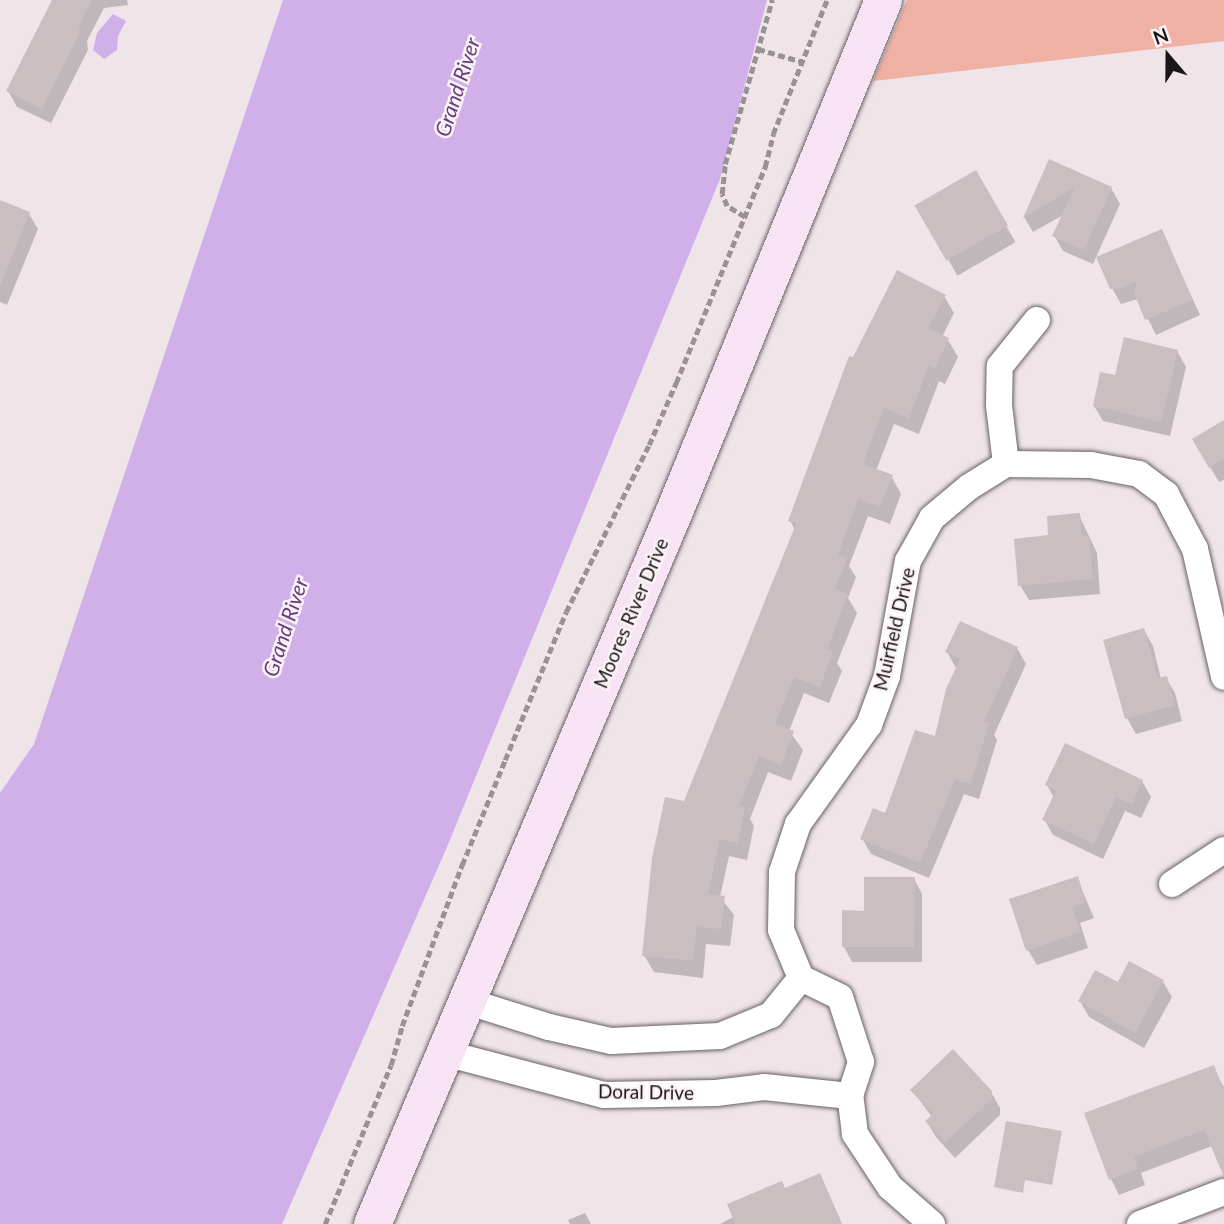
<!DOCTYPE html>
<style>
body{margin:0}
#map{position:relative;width:1224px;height:1224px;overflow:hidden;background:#efe5e9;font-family:Lato,sans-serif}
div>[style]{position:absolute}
.green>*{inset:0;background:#eeb1a3}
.water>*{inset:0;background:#d1afe9}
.shadow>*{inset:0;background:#0003;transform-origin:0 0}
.building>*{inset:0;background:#c9bfc0;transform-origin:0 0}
.path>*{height:4.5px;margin-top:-2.25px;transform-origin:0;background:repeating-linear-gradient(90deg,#999194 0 7px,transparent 0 10.5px)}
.roads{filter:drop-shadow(0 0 2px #6a6265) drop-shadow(0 0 2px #6a6265)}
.street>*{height:26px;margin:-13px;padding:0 13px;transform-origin:13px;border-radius:13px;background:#fff}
.secondary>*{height:37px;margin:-18.5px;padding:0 18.5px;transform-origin:18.5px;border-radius:18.5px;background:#f8e3f5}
span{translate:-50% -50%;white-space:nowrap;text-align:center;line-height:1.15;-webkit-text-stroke:5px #fcf3f6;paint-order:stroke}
.street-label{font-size:19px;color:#1b1718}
.water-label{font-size:21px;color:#663c80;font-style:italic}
.north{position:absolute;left:1133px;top:21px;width:70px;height:70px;-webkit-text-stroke:5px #fcf3f6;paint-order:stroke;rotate:340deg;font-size:19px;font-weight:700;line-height:28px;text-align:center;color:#1b1718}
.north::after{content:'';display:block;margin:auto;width:24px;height:32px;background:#1b1718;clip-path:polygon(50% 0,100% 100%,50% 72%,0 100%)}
</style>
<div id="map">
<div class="green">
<i style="clip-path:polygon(907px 0,1224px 0,1224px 41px,873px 81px)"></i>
</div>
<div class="water">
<i style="clip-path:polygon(283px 0,767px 0,720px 179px,447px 847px,282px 1224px,0 1224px,0 793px,34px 744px)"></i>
<i style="clip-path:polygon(113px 14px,126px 21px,118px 36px,117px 50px,104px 59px,93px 50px,97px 33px)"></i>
</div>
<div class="shadow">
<i style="clip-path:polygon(54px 0,127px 0,128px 5px,104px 8px,87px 41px,88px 50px,51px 123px,17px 107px,8px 91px)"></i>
<i style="clip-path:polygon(1050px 161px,1111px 188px,1120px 204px,1093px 264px,1063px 251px,1054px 235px,1065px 214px,1033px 232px,1024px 217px)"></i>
<i style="left:975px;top:172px;width:81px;height:67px;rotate:60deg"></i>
<i style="clip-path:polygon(0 202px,29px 214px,38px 229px,7px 305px,0 302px)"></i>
<i style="clip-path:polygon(1161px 231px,1200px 315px,1156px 335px,1138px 299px,1121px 304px,1112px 288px)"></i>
<i style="clip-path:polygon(944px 296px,954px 313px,942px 337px,948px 340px,958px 357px,945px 384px,939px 381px,919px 434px,894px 424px,876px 471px,891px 476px,901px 494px,890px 524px,868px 516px,849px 566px,856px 577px,848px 598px,857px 613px,837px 663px,842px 671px,829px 703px,804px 693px,789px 731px,803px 750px,791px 781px,768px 772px,750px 819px,754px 826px,747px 860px,729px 856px,720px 897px,734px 915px,730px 946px,706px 944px,703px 978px,654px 972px,644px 955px,685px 803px,795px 530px,790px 520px,854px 359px)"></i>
<i style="clip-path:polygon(1177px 351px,1186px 367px,1170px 436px,1103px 421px,1094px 406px,1117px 377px)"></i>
<i style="clip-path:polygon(1224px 422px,1224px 480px,1219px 482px,1194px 440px)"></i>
<i style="clip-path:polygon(1079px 515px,1097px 553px,1100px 594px,1029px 600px,1020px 585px,1050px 537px)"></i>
<i style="clip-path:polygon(1144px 630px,1153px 646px,1161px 679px,1166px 678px,1175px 693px,1182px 721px,1136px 734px,1127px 718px)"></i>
<i style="clip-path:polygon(1017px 648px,1026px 664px,994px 735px,997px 740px,979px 799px,964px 794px,929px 878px,871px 854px,862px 838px,886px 815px,936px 738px,956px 668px,947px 652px)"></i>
<i style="clip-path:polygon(1142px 781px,1151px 797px,1141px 818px,1125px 811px,1103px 859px,1053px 835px,1044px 819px,1054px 798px,1047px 785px)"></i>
<i style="clip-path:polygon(1077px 878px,1094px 918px,1080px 923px,1088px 948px,1037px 965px,1028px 950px)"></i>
<i style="clip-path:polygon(914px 879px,922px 894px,922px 962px,852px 962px,844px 947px)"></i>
<i style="clip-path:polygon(1163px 982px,1172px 997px,1144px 1048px,1089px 1017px,1080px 1001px,1118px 984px)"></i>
<i style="clip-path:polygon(1213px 1067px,1224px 1087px,1224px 1157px,1212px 1146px,1141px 1173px,1145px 1185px,1119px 1195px,1111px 1179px)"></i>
<i style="clip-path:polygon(912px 1090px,991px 1092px,1000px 1108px,1000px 1115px,955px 1158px,936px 1137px,927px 1122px,932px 1117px)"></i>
<i style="clip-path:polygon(820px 1176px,842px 1224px,720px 1224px,785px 1190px)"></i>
<i style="clip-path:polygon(585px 1213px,591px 1224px,570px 1224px,568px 1220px)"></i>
</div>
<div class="building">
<i style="clip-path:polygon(52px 0,92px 0,79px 25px,80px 33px,42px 109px,6px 91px)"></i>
<i style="clip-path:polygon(1049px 159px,1112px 187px,1084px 250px,1052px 236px,1075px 187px,1023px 218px)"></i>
<i style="left:976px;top:170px;width:64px;height:71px;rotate:60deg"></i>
<i style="clip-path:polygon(0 200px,30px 212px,1px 284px,0 284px)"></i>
<i style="clip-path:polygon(1162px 229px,1193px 300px,1145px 320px,1134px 293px,1137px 281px,1119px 289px,1110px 289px,1096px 257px)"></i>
<i style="clip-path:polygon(897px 270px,946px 295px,928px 328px,949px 338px,935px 368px,929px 365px,909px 418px,884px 408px,863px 464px,893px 475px,880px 507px,858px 499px,838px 555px,847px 558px,835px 589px,848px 594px,827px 650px,833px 652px,820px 687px,794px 677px,775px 724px,794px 731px,781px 765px,759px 756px,739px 806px,745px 807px,738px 843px,720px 839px,708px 894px,725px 896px,721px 929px,697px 927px,693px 961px,642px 956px,652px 858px,665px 797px,684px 801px,796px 524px,788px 521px,849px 356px,853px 357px)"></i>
<i style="clip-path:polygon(1124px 337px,1178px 350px,1161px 422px,1093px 406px,1100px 372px,1115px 375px)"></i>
<i style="clip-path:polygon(1224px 420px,1224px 459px,1209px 468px,1192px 439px)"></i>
<i style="clip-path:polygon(1080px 513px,1082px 536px,1089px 536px,1093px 579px,1018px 586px,1014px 539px,1048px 535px,1047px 516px)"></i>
<i style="clip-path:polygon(960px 621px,1018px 647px,984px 722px,989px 723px,971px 784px,955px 780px,920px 863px,860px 839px,873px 808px,885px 813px,915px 730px,935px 736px,946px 689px,960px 659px,945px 652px)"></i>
<i style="clip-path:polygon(1144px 628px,1158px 678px,1167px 676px,1175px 705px,1125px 719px,1103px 640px)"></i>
<i style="clip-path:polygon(1065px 743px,1143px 780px,1132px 804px,1116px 797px,1094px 844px,1042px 820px,1056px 790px,1045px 785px)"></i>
<i style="clip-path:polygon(1078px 876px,1086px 903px,1072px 907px,1081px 932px,1026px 951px,1009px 899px)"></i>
<i style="clip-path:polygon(864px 877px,915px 877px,914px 947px,842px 947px,842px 910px,864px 911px)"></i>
<i style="clip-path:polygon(1129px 961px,1164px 980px,1135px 1033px,1078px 1001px,1095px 970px,1118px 982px)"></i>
<i style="clip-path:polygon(953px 1049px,992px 1091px,992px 1099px,945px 1143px,925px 1121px,933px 1114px,910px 1090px)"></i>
<i style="clip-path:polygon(1214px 1065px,1224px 1091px,1224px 1177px,1204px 1130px,1134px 1157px,1138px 1169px,1109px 1180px,1084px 1113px)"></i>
<i style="clip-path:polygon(1006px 1121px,1062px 1131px,1052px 1185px,1025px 1180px,1023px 1193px,994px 1187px)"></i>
<i style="clip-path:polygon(820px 1173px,842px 1224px,735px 1224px,727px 1204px,782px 1181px,785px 1188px)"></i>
</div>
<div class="path">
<i style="left:758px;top:49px;width:47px;rotate:16.1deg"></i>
<i style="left:745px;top:217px;width:21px;rotate:-149deg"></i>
<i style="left:727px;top:206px;width:13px;rotate:-113deg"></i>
<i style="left:722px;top:194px;width:30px;rotate:-84deg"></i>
<i style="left:725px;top:164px;width:171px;rotate:-74deg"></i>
<i style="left:325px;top:1224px;width:172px;rotate:-67.5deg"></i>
<i style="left:391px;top:1065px;width:41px;rotate:-74.2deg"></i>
<i style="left:402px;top:1026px;width:172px;rotate:-69.6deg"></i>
<i style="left:462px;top:865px;width:113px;rotate:-67.7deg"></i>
<i style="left:505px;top:760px;width:160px;rotate:-67.6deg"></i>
<i style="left:566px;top:612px;width:186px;rotate:-63.6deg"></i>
<i style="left:649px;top:445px;width:68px;rotate:-66.5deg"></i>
<i style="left:676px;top:383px;width:234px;rotate:-67.6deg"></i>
<i style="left:765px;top:167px;width:34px;rotate:-76deg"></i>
<i style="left:773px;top:134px;width:144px;rotate:-68.1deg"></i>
</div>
<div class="roads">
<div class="street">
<i style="left:1006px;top:464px;width:59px;rotate:-96.8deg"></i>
<i style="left:999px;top:405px;width:39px;rotate:-89deg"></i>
<i style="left:1000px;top:366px;width:59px;rotate:-51.2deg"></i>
<i style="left:1172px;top:884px;width:62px;rotate:-33.2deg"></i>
<i style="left:466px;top:1001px;width:87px;rotate:17.4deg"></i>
<i style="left:549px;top:1027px;width:64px;rotate:12.7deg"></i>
<i style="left:611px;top:1041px;width:109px;rotate:-2.6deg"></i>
<i style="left:720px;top:1036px;width:55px;rotate:-22.4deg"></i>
<i style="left:771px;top:1015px;width:48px;rotate:-51deg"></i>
<i style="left:445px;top:1053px;width:164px;rotate:14.8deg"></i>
<i style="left:604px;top:1095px;width:112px;rotate:-1deg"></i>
<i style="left:716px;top:1093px;width:48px;rotate:-7.1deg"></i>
<i style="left:764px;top:1087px;width:86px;rotate:6deg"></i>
<i style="left:932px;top:1224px;width:56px;rotate:-138.6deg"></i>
<i style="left:890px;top:1187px;width:64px;rotate:-123.4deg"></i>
<i style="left:855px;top:1134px;width:38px;rotate:-97deg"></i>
<i style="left:850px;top:1096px;width:36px;rotate:-72deg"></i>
<i style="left:861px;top:1062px;width:68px;rotate:-107.9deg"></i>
<i style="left:840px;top:997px;width:43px;rotate:-154deg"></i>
<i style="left:801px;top:978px;width:52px;rotate:-112.6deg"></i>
<i style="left:781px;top:930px;width:58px;rotate:-89deg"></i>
<i style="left:782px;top:872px;width:51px;rotate:-71.6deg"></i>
<i style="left:798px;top:824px;width:122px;rotate:-54.4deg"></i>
<i style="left:869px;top:725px;width:52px;rotate:-69.8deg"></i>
<i style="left:887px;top:676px;width:117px;rotate:-79.7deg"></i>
<i style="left:908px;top:561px;width:49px;rotate:-60.8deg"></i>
<i style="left:932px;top:518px;width:48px;rotate:-40deg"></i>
<i style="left:969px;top:487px;width:44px;rotate:-31.9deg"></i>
<i style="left:1006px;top:464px;width:85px;rotate:0.7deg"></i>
<i style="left:1091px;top:465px;width:49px;rotate:10.6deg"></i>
<i style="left:1139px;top:474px;width:34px;rotate:37deg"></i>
<i style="left:1166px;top:494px;width:62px;rotate:62.2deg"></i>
<i style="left:1195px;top:549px;width:131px;rotate:77.2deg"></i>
<i style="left:1140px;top:1224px;width:90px;rotate:-20.9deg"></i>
</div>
<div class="secondary">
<i style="left:372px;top:1224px;width:780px;rotate:-67.05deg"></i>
<i style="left:676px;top:506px;width:547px;rotate:-67.75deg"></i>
</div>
</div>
<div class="street-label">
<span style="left:631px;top:613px;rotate:-67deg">Moores River Drive</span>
<span style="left:894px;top:629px;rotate:-77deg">Muirfield Drive</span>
<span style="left:646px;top:1092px;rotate:1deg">Doral Drive</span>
</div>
<div class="water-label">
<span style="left:457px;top:87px;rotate:-72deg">Grand River</span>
<span style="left:285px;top:627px;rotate:-72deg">Grand River</span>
</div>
<div class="north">N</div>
</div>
